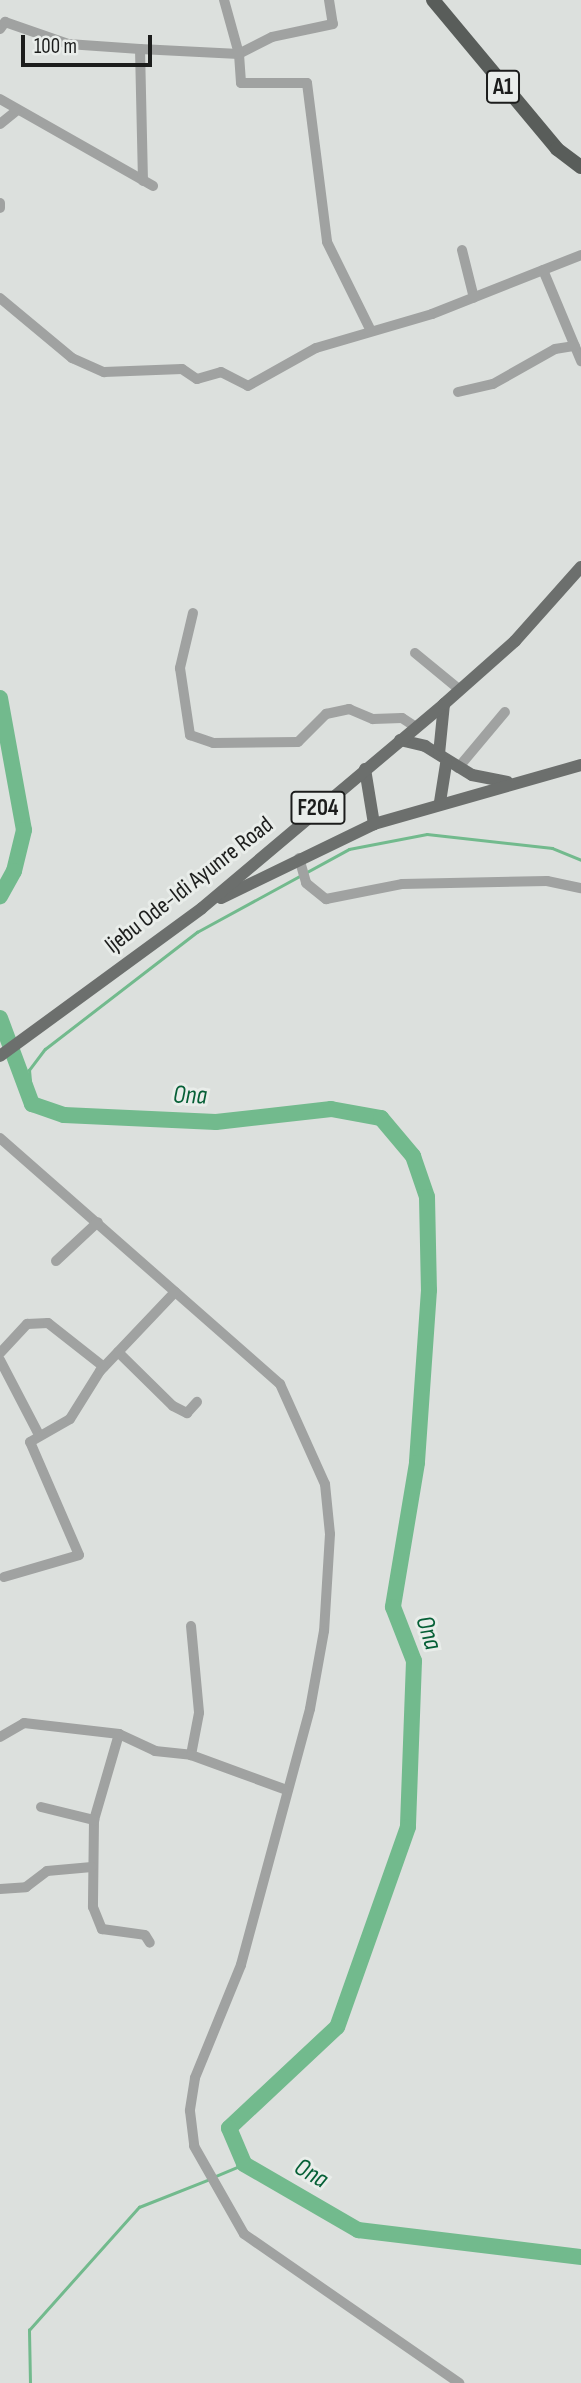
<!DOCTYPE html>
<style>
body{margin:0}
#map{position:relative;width:581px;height:2383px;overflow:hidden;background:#dce0dd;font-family:"Sofia Sans Condensed",sans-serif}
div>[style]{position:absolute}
.stream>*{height:2.5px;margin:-1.25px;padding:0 1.25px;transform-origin:1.25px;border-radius:1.25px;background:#72ba8d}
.river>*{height:16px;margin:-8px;padding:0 8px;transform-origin:8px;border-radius:8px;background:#72ba8d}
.minor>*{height:10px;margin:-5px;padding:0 5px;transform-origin:5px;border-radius:5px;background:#a0a2a1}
.major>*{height:12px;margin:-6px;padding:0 6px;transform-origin:6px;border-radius:6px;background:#6c6f6d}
.highway>*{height:14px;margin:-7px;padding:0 7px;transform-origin:7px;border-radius:7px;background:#595d5a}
span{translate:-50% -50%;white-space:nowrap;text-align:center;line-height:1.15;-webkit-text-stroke:6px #e9edea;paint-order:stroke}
.shield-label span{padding:2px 5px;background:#e9edea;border:2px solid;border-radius:5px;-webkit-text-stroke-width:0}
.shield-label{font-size:23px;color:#1c1d1c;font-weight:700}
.street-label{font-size:24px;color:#1c1d1c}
.water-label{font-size:26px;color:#055f36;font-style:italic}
.scale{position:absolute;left:21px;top:35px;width:131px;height:32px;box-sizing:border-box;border:4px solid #1c1d1c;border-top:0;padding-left:9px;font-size:21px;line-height:24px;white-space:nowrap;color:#1c1d1c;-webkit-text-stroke:5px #e9edea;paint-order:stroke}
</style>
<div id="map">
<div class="stream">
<i style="left:32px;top:1104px;width:34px;rotate:-95deg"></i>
<i style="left:29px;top:1070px;width:26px;rotate:-53deg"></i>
<i style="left:45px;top:1049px;width:192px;rotate:-37.6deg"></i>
<i style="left:197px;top:932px;width:173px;rotate:-28.6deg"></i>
<i style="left:349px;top:849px;width:79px;rotate:-10.9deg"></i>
<i style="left:427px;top:834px;width:126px;rotate:6.4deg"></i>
<i style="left:552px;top:848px;width:31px;rotate:22deg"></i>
<i style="left:216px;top:2176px;width:30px;rotate:-23deg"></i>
<i style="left:30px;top:2383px;width:53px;rotate:-91.1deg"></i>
<i style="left:29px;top:2330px;width:165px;rotate:-48.2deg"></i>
<i style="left:139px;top:2207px;width:76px;rotate:-21.5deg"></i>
</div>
<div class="river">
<i style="left:0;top:698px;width:134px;rotate:79.7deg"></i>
<i style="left:24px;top:830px;width:42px;rotate:103.7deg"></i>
<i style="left:14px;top:871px;width:29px;rotate:119deg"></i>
<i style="left:0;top:1018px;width:92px;rotate:69.6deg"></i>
<i style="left:32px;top:1104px;width:34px;rotate:19deg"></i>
<i style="left:64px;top:1115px;width:152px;rotate:2.6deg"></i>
<i style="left:216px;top:1122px;width:116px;rotate:-6.4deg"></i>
<i style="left:331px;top:1109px;width:51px;rotate:10.2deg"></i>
<i style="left:381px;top:1118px;width:50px;rotate:49.9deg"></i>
<i style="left:413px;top:1156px;width:43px;rotate:71.1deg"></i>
<i style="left:427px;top:1197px;width:93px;rotate:88.8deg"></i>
<i style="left:429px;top:1290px;width:173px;rotate:94deg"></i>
<i style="left:417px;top:1463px;width:146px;rotate:99.5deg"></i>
<i style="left:393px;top:1607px;width:58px;rotate:68.7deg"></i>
<i style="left:414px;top:1661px;width:166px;rotate:92.1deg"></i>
<i style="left:408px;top:1827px;width:212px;rotate:109.5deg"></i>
<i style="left:337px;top:2027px;width:148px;rotate:136.9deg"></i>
<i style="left:229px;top:2128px;width:39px;rotate:67deg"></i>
<i style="left:244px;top:2164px;width:132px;rotate:30.1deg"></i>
<i style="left:358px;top:2230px;width:225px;rotate:6.9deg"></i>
</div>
<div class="minor">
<i style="left:329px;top:0;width:24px;rotate:81deg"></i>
<i style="left:333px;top:24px;width:62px;rotate:168deg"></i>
<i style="left:272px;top:37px;width:37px;rotate:153deg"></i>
<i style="left:239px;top:54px;width:29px;rotate:86deg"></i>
<i style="left:241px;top:83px;width:66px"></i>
<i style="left:307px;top:83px;width:160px;rotate:82.8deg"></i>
<i style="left:327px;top:242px;width:99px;rotate:63.7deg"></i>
<i style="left:0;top:29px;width:9px;rotate:-54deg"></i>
<i style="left:5px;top:22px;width:67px;rotate:19.2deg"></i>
<i style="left:68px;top:44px;width:72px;rotate:4deg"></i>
<i style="left:0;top:99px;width:176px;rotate:29.6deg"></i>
<i style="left:0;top:124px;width:21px;rotate:-39deg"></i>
<i style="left:143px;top:181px;width:132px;rotate:-91.3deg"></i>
<i style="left:140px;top:49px;width:99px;rotate:2.9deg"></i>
<i style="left:239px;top:54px;width:56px;rotate:-105.5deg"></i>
<i style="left:0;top:203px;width:5px;rotate:90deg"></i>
<i style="left:462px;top:250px;width:49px;rotate:76deg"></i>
<i style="left:543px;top:270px;width:99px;rotate:67.3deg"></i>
<i style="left:0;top:298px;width:94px;rotate:39.8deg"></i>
<i style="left:72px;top:358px;width:35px;rotate:24deg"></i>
<i style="left:104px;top:372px;width:78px;rotate:-2.2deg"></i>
<i style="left:182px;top:369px;width:18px;rotate:34deg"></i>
<i style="left:197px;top:379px;width:25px;rotate:-16deg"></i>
<i style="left:221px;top:372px;width:30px;rotate:27deg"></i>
<i style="left:248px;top:386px;width:78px;rotate:-29.2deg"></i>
<i style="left:316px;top:348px;width:121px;rotate:-16.3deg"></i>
<i style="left:432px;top:314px;width:160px;rotate:-21.6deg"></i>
<i style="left:458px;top:392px;width:36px;rotate:-13deg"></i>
<i style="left:493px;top:384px;width:71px;rotate:-29.4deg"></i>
<i style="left:555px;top:349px;width:20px;rotate:-9deg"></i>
<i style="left:193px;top:613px;width:57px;rotate:103.3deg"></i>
<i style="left:180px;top:668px;width:68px;rotate:81.5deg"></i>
<i style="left:190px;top:735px;width:24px;rotate:19deg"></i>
<i style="left:213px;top:743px;width:85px;rotate:-0.7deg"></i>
<i style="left:298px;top:742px;width:40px;rotate:-45deg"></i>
<i style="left:326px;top:714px;width:24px;rotate:-12deg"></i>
<i style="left:349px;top:709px;width:26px;rotate:23deg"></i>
<i style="left:373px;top:719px;width:29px;rotate:-2deg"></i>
<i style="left:402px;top:718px;width:17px;rotate:33deg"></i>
<i style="left:415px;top:653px;width:58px;rotate:39.4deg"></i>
<i style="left:458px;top:768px;width:73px;rotate:-50deg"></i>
<i style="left:299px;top:858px;width:26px;rotate:74deg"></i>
<i style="left:306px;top:883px;width:26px;rotate:39deg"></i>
<i style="left:326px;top:899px;width:77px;rotate:-11.2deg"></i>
<i style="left:402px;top:884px;width:145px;rotate:-1.2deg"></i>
<i style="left:547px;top:881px;width:35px;rotate:12deg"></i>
<i style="left:0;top:1138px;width:373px;rotate:41.3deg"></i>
<i style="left:280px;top:1384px;width:110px;rotate:65.8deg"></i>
<i style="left:325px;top:1484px;width:50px;rotate:84.3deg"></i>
<i style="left:330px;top:1534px;width:97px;rotate:93.5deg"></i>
<i style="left:324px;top:1631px;width:79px;rotate:100.2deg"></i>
<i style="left:310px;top:1709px;width:265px;rotate:105.1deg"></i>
<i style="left:241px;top:1965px;width:122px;rotate:112.2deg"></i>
<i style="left:195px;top:2078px;width:33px;rotate:99deg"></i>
<i style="left:190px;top:2111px;width:35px;rotate:83deg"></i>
<i style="left:194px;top:2146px;width:101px;rotate:60.4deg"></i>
<i style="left:244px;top:2234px;width:262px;rotate:34.7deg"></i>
<i style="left:56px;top:1261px;width:57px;rotate:-42.9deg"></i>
<i style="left:118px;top:1352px;width:77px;rotate:44.5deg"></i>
<i style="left:173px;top:1406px;width:16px;rotate:27deg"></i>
<i style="left:187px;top:1413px;width:15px;rotate:-48deg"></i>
<i style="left:0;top:1353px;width:40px;rotate:-47deg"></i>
<i style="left:27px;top:1324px;width:21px;rotate:-3deg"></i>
<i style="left:48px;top:1323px;width:71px;rotate:38.2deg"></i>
<i style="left:0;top:1360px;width:85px;rotate:62.5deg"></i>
<i style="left:4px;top:1577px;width:78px;rotate:-16.3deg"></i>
<i style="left:79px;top:1555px;width:123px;rotate:-113.4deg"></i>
<i style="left:30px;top:1442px;width:46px;rotate:-29.9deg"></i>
<i style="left:70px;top:1419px;width:57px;rotate:-58deg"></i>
<i style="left:100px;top:1371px;width:109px;rotate:-46.5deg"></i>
<i style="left:191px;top:1626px;width:87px;rotate:84.7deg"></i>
<i style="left:199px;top:1713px;width:43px;rotate:100.8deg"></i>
<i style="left:119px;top:1734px;width:90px;rotate:106.2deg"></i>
<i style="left:94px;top:1820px;width:87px;rotate:90.7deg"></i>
<i style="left:93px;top:1907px;width:24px;rotate:68deg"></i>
<i style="left:102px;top:1929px;width:43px;rotate:7.9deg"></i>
<i style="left:145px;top:1935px;width:9px;rotate:58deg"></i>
<i style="left:0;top:1737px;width:28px;rotate:-30deg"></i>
<i style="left:24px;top:1723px;width:96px;rotate:6.6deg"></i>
<i style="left:119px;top:1734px;width:40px;rotate:25deg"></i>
<i style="left:155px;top:1751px;width:36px;rotate:6deg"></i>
<i style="left:191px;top:1755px;width:99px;rotate:20.1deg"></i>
<i style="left:41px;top:1807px;width:55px;rotate:13.8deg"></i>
<i style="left:0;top:1889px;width:26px;rotate:-4deg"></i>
<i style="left:26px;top:1887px;width:26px;rotate:-37deg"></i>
<i style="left:47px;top:1871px;width:45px;rotate:-5.1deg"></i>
</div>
<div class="major">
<i style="left:400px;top:740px;width:26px;rotate:13deg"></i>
<i style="left:425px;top:746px;width:55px;rotate:31.7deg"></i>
<i style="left:472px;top:775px;width:36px;rotate:11deg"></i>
<i style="left:439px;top:754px;width:50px;rotate:-84.3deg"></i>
<i style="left:365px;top:769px;width:56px;rotate:80.7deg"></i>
<i style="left:440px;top:802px;width:39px;rotate:-81deg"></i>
<i style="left:221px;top:898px;width:170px;rotate:-25.8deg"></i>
<i style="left:374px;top:824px;width:215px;rotate:-15.9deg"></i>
<i style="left:0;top:1056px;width:250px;rotate:-36.2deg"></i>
<i style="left:202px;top:908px;width:317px;rotate:-40.1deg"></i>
<i style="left:444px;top:704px;width:95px;rotate:-41.6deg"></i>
<i style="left:515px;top:641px;width:99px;rotate:-48.3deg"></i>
</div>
<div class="highway">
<i style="left:433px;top:0;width:194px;rotate:50.2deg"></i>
<i style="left:557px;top:149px;width:30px;rotate:37deg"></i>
</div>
<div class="shield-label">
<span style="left:503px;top:87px">A1</span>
<span style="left:318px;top:808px">F204</span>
</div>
<div class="street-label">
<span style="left:189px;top:885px;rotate:-38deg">Ijebu Ode-Idi Ayunre Road</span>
</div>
<div class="water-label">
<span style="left:190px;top:1096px;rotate:2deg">Ona</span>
<span style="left:428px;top:1633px;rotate:72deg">Ona</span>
<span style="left:311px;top:2174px;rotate:30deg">Ona</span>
</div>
<div class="scale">100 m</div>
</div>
